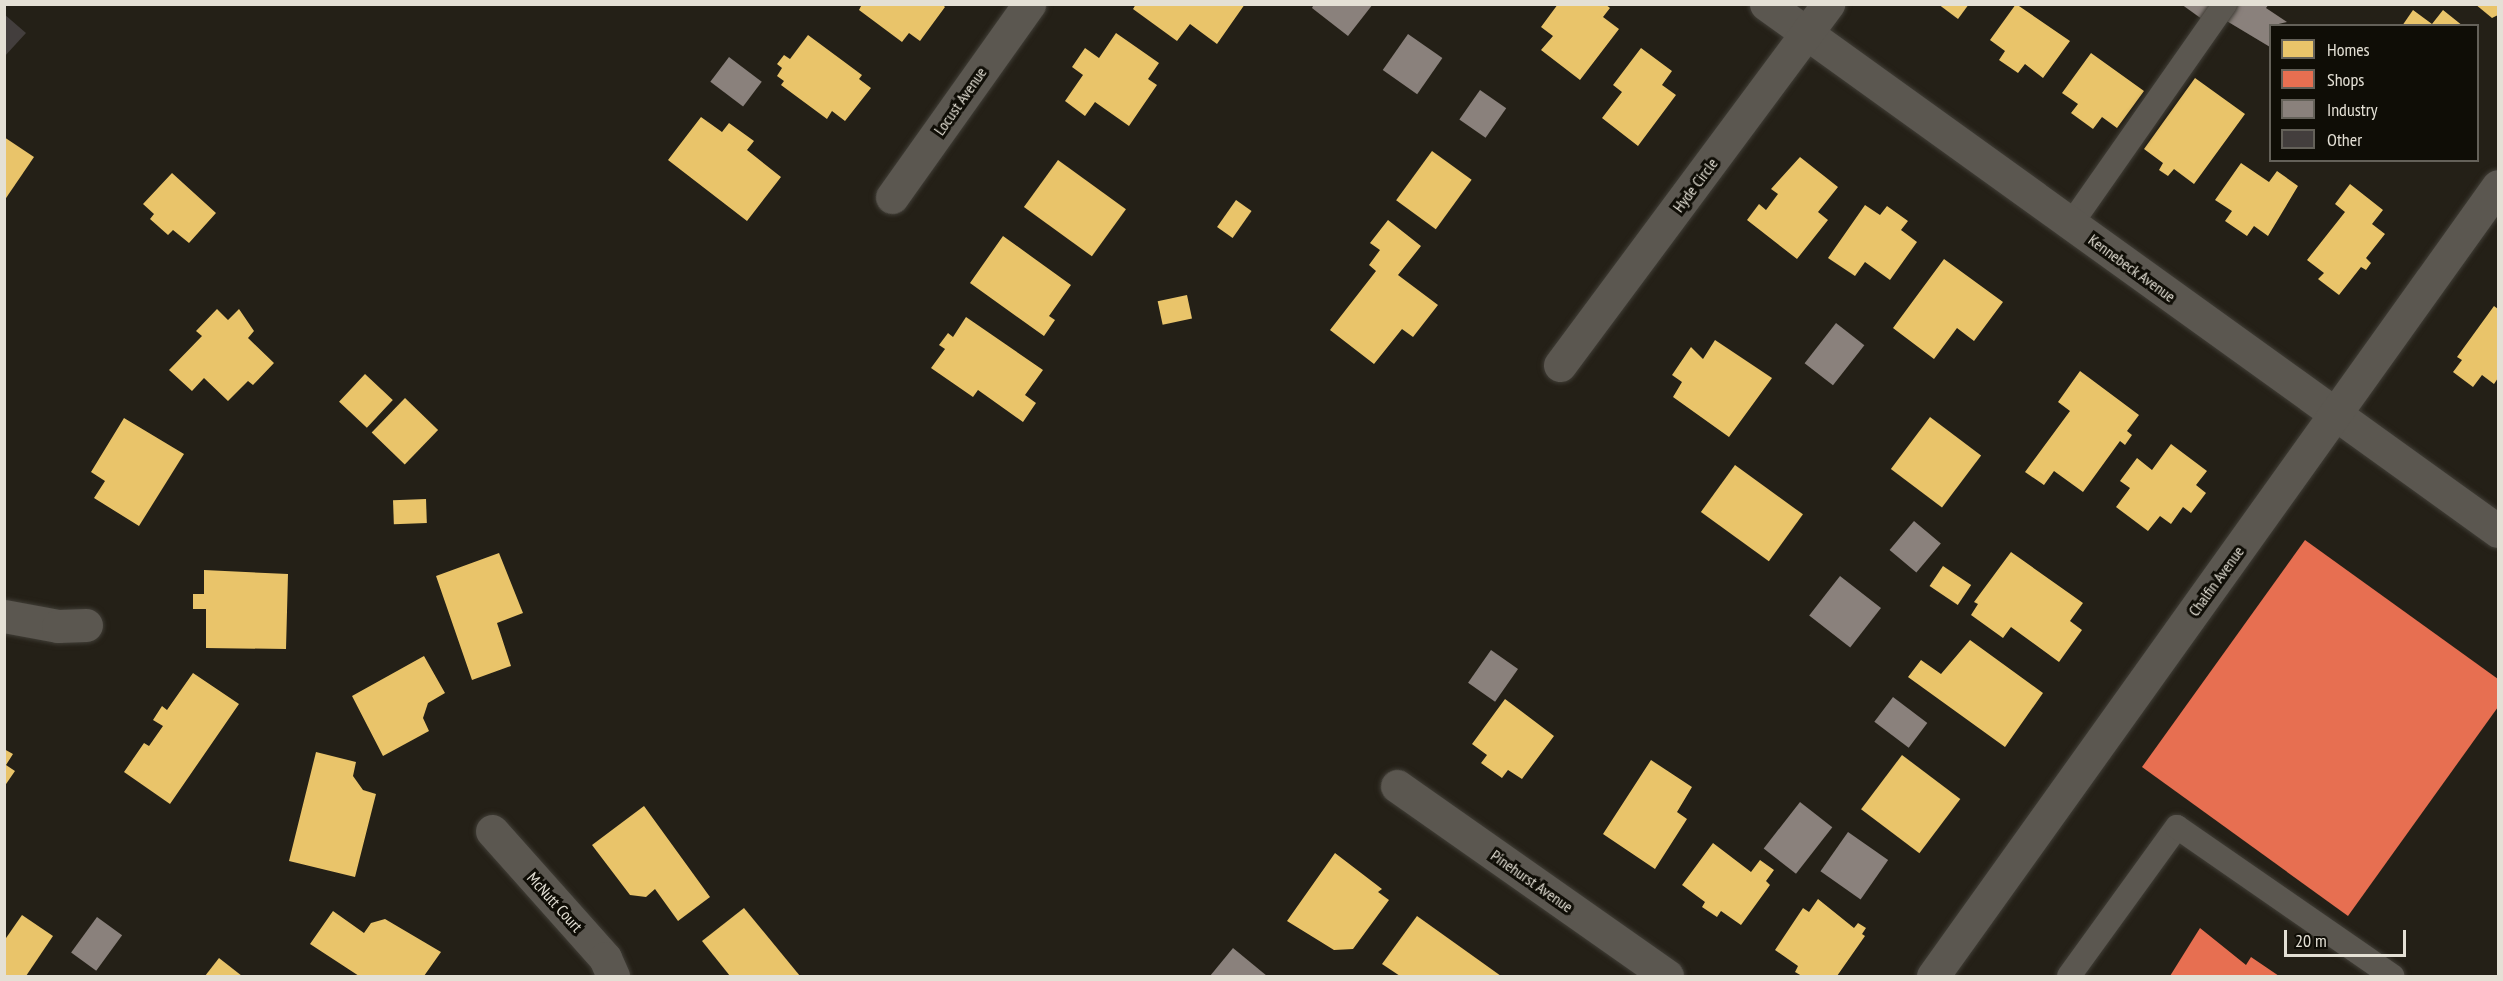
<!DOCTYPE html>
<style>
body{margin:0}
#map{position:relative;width:2503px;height:981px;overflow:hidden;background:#242017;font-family:"PT Sans Narrow",sans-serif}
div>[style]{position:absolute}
.homes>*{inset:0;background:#e9c46a;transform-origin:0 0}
.shops>*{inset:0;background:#e76f51}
.industry>*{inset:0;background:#8a817c;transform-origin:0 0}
.building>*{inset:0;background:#433e3d}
.roads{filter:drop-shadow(0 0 2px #403d36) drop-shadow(0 0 2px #403d36)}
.service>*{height:24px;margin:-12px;padding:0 12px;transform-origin:12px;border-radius:12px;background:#5b5750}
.minor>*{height:33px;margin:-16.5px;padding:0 16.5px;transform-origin:16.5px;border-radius:16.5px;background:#5b5750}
span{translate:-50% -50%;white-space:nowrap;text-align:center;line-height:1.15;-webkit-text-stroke:6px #0f0d06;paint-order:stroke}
.street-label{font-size:16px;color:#e4e0d5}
.frame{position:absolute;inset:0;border:6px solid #e4e0d5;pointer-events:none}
.legend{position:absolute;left:2269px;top:24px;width:210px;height:138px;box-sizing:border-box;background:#0f0d06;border:2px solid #646159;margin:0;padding:8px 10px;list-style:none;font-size:18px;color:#e4e0d5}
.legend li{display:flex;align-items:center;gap:12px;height:30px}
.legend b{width:30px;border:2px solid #646159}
.scale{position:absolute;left:2284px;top:930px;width:122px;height:27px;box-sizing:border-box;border:3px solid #e4e0d5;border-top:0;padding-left:8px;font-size:18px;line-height:21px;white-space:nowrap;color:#e4e0d5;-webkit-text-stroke:4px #0f0d06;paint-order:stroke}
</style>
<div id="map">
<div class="homes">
<i style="clip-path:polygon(862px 4px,942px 4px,945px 7px,920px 41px,909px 33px,902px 42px,859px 10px)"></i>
<i style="clip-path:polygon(1136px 4px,1245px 4px,1217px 44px,1190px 24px,1177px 41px,1133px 9px)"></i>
<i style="clip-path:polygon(1558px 4px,1605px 4px,1610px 8px,1603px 17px,1619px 29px,1580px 80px,1541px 50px,1553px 36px,1541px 27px)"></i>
<i style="clip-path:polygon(1938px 4px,1969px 4px,1958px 19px)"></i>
<i style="clip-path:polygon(2016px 4px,2070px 41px,2043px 78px,2025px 64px,2018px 73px,1999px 60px,2005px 51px,1990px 40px)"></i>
<i style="clip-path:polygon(2475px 4px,2498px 4px,2498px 15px,2492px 18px)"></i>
<i style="clip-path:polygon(2413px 10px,2432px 24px,2443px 10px,2463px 26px,2402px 26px)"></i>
<i style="clip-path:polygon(1116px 33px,1159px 63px,1148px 79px,1157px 85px,1129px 126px,1095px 102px,1085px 116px,1065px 101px,1083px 75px,1072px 67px,1085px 48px,1099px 58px)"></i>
<i style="clip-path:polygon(808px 35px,862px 75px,859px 79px,871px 88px,845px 121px,832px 111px,827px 119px,781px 85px,784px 81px,777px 76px,782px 68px,777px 64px,784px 55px,790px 59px)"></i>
<i style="clip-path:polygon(1641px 48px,1672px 71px,1662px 85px,1676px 95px,1638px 146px,1602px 118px,1622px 92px,1613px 85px)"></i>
<i style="clip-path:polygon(2091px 53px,2144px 91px,2117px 128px,2102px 117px,2093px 129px,2071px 113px,2078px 104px,2062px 93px)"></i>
<i style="clip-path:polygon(2195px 78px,2245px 114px,2194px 184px,2174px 169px,2168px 176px,2159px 170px,2163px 163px,2144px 149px)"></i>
<i style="clip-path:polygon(701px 117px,722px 132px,729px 123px,754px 141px,747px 150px,781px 177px,747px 221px,668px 160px)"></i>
<i style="clip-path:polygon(4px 137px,34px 157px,4px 201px)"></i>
<i style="left:1432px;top:151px;width:49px;height:61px;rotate:36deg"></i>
<i style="clip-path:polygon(1800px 157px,1838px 187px,1818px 212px,1828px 220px,1797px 259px,1747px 220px,1759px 204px,1766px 210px,1778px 194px,1771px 189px)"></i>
<i style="left:1058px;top:160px;width:84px;height:58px;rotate:36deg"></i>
<i style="clip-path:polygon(2241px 163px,2269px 182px,2277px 171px,2298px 186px,2268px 236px,2254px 226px,2247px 236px,2225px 221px,2232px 211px,2215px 200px)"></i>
<i style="clip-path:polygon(172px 173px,216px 213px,189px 243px,173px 230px,168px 235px,150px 219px,154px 214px,143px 204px)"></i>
<i style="clip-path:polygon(2350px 184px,2383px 210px,2372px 224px,2385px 234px,2366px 258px,2371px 263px,2366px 270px,2361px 267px,2339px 295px,2318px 279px,2324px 273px,2307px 260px,2345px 212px,2335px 204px)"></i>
<i style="left:1236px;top:200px;width:19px;height:33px;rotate:35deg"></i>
<i style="clip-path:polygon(1865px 205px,1880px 215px,1887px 206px,1908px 221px,1901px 230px,1917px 242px,1890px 280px,1865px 262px,1855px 276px,1828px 258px)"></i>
<i style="clip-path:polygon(1388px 220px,1421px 246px,1398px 275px,1438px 305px,1413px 337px,1402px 329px,1374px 364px,1330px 330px,1376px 271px,1369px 265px,1380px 250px,1370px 243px)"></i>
<i style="clip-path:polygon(1003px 236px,1071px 285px,1049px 316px,1055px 320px,1044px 336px,970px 283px)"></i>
<i style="clip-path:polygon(1944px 259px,2003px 302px,1974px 341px,1957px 328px,1934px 359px,1893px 328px)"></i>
<i style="left:1187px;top:295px;width:24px;height:30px;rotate:78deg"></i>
<i style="clip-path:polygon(2494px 306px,2498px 309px,2498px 378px,2494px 384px,2482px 375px,2473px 387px,2453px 372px,2462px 360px,2457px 357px)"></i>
<i style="clip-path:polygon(217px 309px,228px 320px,239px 309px,254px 331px,248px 338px,274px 363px,253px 385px,248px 381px,228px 401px,204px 378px,192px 391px,169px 370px,202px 336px,196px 331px)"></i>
<i style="clip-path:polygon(966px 317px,1043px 370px,1025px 395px,1036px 403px,1023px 422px,978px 390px,973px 397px,931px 368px,945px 349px,939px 345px,948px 333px,953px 337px)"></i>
<i style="clip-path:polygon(1715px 340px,1772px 378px,1729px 437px,1673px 397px,1682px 382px,1672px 375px,1691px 347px,1703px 359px)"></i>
<i style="clip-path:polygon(2080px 371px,2139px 415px,2127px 431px,2132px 435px,2125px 445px,2120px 441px,2083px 492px,2054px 471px,2044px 485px,2025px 472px,2070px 411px,2058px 402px)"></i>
<i style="left:365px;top:374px;width:38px;height:38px;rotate:43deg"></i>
<i style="left:405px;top:398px;width:46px;height:48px;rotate:44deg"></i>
<i style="left:1930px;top:417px;width:64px;height:65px;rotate:37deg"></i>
<i style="clip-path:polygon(124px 418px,184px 454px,139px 526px,94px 498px,105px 481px,91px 472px)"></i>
<i style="clip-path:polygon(2171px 444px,2207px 471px,2196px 485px,2206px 493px,2191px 513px,2183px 507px,2171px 524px,2160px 516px,2148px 531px,2116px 507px,2130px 488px,2120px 481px,2137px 458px,2152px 470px)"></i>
<i style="left:1735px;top:465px;width:84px;height:58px;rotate:36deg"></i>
<i style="left:426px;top:499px;width:24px;height:33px;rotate:88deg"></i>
<i style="clip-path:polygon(2011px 552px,2083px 603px,2070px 621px,2082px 630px,2059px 662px,2011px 627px,2003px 638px,1971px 615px,1978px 604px,1974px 602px)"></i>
<i style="clip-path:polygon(499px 553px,523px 613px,497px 623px,511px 666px,472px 680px,436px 576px)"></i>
<i style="left:1943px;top:566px;width:34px;height:24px;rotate:34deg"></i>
<i style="clip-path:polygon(204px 570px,288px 574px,286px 649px,206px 648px,206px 609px,193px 609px,193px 594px,204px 594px)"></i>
<i style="clip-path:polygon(1970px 640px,2043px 693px,2005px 747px,1908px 677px,1921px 660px,1941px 674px)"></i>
<i style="clip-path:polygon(424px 656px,445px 693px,428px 703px,423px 718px,429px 731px,383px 756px,352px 696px)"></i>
<i style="clip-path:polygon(193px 673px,239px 704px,170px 804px,124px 772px,144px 743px,149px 746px,163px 726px,153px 720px,162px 706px,167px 710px)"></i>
<i style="clip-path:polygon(1505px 699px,1554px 736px,1522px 779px,1508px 770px,1502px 778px,1481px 763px,1487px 755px,1472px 744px)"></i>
<i style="clip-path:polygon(4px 749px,13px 754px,6px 765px,15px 771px,4px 787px)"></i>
<i style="clip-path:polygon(316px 752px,356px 762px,353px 776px,363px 790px,376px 794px,355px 877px,289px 861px)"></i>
<i style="left:1902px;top:755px;width:73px;height:68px;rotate:37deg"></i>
<i style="clip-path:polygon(1651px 760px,1692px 787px,1677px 812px,1687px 819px,1655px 869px,1603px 834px)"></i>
<i style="clip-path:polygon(644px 806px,710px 897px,678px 921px,655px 889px,646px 897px,630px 895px,592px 845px)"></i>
<i style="clip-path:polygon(1713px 843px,1751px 872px,1760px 860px,1774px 870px,1766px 881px,1770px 885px,1741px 925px,1721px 911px,1717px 917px,1702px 907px,1705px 902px,1682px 885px)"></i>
<i style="clip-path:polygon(1335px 853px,1382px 889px,1378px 892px,1389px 900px,1353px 949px,1334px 950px,1287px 921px)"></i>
<i style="clip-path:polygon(1818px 899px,1854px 928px,1858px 923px,1866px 928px,1862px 934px,1865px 936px,1837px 976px,1802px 976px,1795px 972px,1798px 966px,1775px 950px,1803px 908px,1809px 912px)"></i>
<i style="clip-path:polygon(744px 908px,800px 976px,730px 976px,702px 941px)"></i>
<i style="clip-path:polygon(333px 911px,364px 933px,371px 923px,385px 919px,441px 952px,424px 976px,359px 976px,310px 944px)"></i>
<i style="clip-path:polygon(22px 915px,53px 936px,26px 976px,4px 976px,4px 941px)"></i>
<i style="clip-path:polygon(1417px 916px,1501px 976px,1400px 976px,1382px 964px)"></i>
<i style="clip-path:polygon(219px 958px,242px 976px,205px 976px)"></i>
</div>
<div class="shops">
<i style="clip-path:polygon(2305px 540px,2498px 679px,2498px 707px,2348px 916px,2142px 767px)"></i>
<i style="clip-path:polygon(2200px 928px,2246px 965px,2251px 957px,2279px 976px,2170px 976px)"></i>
</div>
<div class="industry">
<i style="clip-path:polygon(1314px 4px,1373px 4px,1348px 36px,1312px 8px)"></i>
<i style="clip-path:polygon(2181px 4px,2219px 4px,2206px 22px)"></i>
<i style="clip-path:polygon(2229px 4px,2269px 4px,2266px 8px,2287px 22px,2270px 26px,2270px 47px,2220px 17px)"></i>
<i style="left:1408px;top:34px;width:42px;height:44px;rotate:35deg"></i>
<i style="left:729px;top:57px;width:41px;height:31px;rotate:37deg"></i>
<i style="left:1480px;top:90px;width:32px;height:36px;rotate:35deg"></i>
<i style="left:1836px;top:323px;width:36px;height:51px;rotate:38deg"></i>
<i style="left:1914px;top:521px;width:35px;height:38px;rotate:40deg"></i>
<i style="left:1840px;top:576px;width:52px;height:50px;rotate:38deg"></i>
<i style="left:1491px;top:650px;width:33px;height:40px;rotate:35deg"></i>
<i style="left:1893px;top:697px;width:43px;height:31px;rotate:37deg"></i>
<i style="left:1800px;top:802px;width:41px;height:59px;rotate:38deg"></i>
<i style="left:1848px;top:832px;width:49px;height:48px;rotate:35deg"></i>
<i style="left:97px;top:917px;width:31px;height:44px;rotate:36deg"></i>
<i style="clip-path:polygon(1233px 948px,1267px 976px,1210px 976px)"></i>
</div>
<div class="building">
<i style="clip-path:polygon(4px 14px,26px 33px,4px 57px)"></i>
</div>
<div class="roads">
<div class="service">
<i style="left:2071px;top:224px;width:269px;rotate:-55deg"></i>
<i style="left:2069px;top:976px;width:184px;rotate:-54.1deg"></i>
<i style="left:2177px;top:827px;width:262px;rotate:34.7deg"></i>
</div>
<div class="minor">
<i style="left:1766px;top:4px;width:902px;rotate:35.75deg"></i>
<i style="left:892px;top:197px;width:237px;rotate:-54.6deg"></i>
<i style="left:1560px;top:365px;width:450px;rotate:-53.4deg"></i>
<i style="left:4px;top:616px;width:55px;rotate:10.5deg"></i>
<i style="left:58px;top:626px;width:28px;rotate:-2deg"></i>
<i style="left:1397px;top:786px;width:330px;rotate:35.1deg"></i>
<i style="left:492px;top:831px;width:170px;rotate:48.3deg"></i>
<i style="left:605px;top:958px;width:20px;rotate:66deg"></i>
<i style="left:1933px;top:976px;width:971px;rotate:-54.43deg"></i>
</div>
</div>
<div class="street-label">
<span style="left:960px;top:101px;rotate:-55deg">Locust Avenue</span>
<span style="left:1695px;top:185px;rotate:-53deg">Hyde Circle</span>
<span style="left:2132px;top:268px;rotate:36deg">Kennebeck Avenue</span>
<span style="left:2216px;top:581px;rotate:-54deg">Chalfin Avenue</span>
<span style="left:1532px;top:881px;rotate:35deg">Pinehurst Avenue</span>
<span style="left:555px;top:902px;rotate:48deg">McNutt Court</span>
</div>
<div class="frame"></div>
<ul class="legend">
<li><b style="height:16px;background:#e9c46a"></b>Homes</li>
<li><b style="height:16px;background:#e76f51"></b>Shops</li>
<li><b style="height:16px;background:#8a817c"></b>Industry</li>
<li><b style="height:16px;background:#433e3d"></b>Other</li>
</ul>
<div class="scale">20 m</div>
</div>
